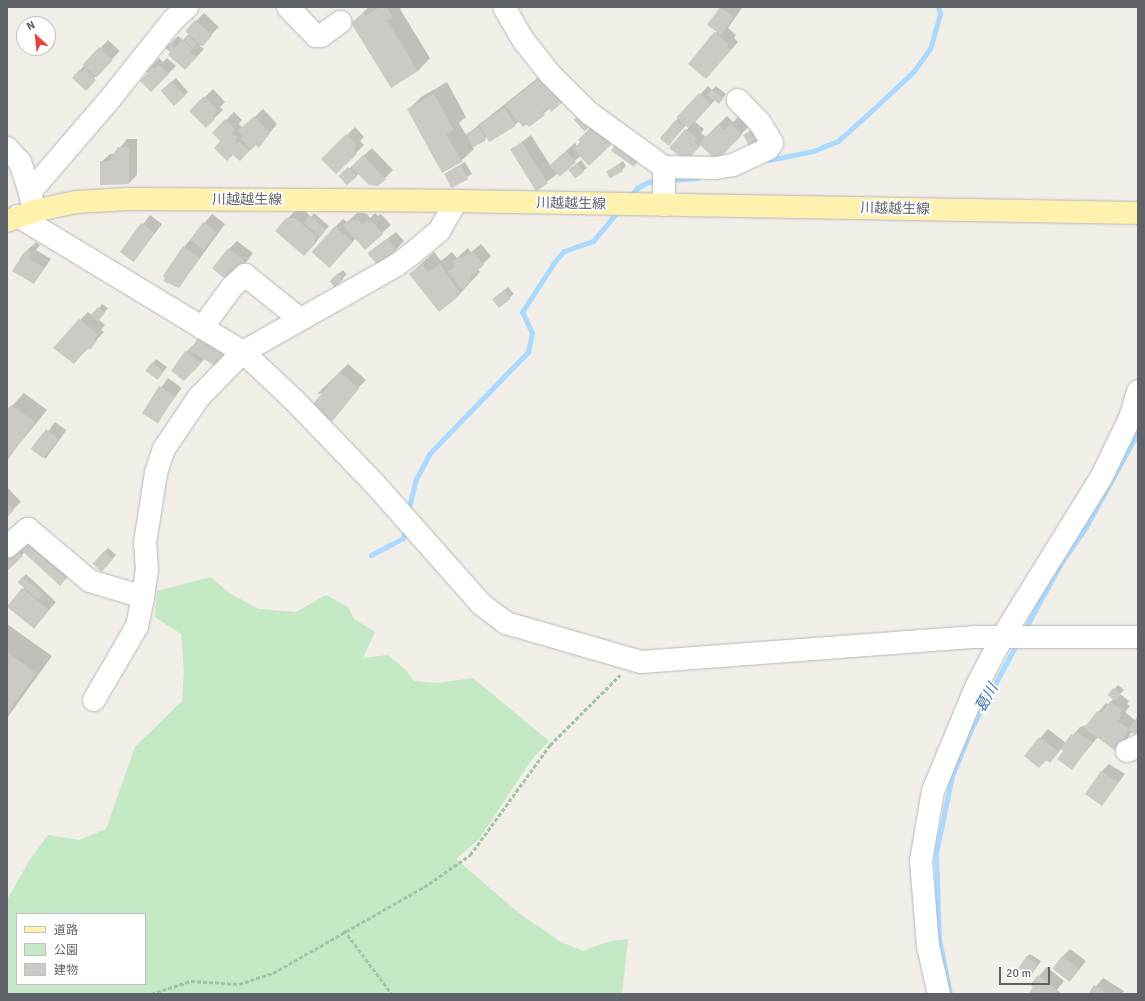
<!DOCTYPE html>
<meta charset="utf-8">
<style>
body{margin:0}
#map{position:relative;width:1145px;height:1001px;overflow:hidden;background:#f1efe8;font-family:Signika,"Noto Sans JP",sans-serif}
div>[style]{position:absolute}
.green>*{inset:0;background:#c5e8c5}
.shadow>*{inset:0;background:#0003;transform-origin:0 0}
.stream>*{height:5px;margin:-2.5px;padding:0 2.5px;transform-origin:2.5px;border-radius:2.5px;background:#aadaff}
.building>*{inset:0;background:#cccac5;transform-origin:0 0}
.path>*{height:2.5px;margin-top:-1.25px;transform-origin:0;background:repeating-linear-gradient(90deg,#9cc7a9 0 4px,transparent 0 6px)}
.roads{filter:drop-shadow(0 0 1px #b5b8bc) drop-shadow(0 0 1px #b5b8bc)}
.minor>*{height:22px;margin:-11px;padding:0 11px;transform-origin:11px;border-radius:11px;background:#fff}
.major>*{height:22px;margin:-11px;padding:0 11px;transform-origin:11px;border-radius:11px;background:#fff2af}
span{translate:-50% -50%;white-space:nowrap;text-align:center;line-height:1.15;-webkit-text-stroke:3.5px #fff;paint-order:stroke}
.street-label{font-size:14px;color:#5f6368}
.water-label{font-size:15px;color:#4174aa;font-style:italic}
.frame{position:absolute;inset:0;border:8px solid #5f6368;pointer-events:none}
.legend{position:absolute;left:16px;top:913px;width:130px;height:72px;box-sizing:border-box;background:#fff;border:1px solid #bfc1c3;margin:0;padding:5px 7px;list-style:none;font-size:12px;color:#5f6368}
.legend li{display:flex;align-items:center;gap:8px;height:20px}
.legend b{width:20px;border:1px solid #bfc1c3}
.north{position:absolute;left:16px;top:16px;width:40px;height:40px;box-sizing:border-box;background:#fff;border:1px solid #bfc1c3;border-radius:50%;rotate:333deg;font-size:11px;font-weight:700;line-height:16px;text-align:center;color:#5f6368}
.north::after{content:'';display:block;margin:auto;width:14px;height:18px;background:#ea4335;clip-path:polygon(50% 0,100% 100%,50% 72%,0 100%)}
.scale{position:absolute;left:999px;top:967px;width:51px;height:18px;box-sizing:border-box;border:2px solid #5f6368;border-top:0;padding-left:5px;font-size:12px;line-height:14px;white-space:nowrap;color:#5f6368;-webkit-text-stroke:3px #fff;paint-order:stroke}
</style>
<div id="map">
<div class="green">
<i style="clip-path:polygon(evenodd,211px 577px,229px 593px,259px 609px,296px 612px,326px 595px,348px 607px,354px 619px,375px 632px,363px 658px,388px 655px,407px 671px,414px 681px,437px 683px,473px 678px,549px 741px,533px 758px,479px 839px,456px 859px,520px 914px,561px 942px,583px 951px,607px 942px,628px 939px,622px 994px,7px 993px,7px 900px,29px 861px,48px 835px,79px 840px,106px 829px,135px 747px,182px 701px,184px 672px,181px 634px,155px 617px,157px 591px,211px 577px,17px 914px,145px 914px,145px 984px,17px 984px,17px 914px)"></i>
</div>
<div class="shadow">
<i style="clip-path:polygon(369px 7px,402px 7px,400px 9px,430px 58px,418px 71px,352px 23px)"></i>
<i style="clip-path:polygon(740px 7px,742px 8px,728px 28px,736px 35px,734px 38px,738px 42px,706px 78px,689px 64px,718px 30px,720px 8px)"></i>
<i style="clip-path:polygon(204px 13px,219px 27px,200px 46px,204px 49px,193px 61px,166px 48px,178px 36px,183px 40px,189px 34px,186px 31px)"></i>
<i style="left:108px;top:40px;width:16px;height:52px;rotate:43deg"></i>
<i style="clip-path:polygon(159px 58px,163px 62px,167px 58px,176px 66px,151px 91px,149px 73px,147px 71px)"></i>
<i style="clip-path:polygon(555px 64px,550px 108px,529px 126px,520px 121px,490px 141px,487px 137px,472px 146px,474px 149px,461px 161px,409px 109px,421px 97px,447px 82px,466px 117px,459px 123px,466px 135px)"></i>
<i style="clip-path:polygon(176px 78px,188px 92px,184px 96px,166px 87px)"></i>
<i style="clip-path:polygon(708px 86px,712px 90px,716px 86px,726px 94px,722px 99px,715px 100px,695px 122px,704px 129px,701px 133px,706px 137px,727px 116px,733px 122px,739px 116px,749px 126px,725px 151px,701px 145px,686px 161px,671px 148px,690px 126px,687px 124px,672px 141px,660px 138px)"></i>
<i style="clip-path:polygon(213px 89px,225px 102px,220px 107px,223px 110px,206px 126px,191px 111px)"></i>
<i style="clip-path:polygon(263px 109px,277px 124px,259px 146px,256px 144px,240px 160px,213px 133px,234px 112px,242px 120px,239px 124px,243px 128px)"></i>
<i style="clip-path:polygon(355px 127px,364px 137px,360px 141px,364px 145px,336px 173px,323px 159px)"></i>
<i style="clip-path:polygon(531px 135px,550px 165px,575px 143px,577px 146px,619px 135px,611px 143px,581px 156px,536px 190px,511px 150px)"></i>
<i style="clip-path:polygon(127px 139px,137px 139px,137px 175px,129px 183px,101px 162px,110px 154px,115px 154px)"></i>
<i style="clip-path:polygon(372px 148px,393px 170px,378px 185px,359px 174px,348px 184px,341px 176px)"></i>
<i style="clip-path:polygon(581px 160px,587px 168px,583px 171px,574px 166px)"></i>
<i style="clip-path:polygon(623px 161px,626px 166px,622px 170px,608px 171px)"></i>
<i style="left:465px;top:162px;width:14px;height:22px;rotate:60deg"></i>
<i style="clip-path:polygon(304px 210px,311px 217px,314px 213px,329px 226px,312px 247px,287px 219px,295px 211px)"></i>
<i style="clip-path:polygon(358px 212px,367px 214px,370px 218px,375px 213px,378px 216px,381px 214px,391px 225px,365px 248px,356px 238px,338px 258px,335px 227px,343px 219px,347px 222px)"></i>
<i style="clip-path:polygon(212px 214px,225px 224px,179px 287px,184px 247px)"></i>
<i style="left:150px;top:215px;width:15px;height:47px;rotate:37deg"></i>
<i style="clip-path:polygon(396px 232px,404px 241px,380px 267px,368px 253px)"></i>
<i style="clip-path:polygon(237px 241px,253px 253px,238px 274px,229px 249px)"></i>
<i style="clip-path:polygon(36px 242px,40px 245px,36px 250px,51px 259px,34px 283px,13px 271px,22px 255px)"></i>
<i style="clip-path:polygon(481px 244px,491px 256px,478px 269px,480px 272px,457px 297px,410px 274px,434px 252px,441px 261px,452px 252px,457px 258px,468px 248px,471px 252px)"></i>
<i style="left:343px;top:270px;width:6px;height:16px;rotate:51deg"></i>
<i style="left:508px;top:287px;width:9px;height:19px;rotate:49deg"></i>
<i style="clip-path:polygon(102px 304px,108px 308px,99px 320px,105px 325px,101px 330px,104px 332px,74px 363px,80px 320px,88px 312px,93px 316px)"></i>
<i style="clip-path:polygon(194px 344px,232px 344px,215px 365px,205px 358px,194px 371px,186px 352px)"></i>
<i style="clip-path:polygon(156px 359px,167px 367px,158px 379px,153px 363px)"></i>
<i style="clip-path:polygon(348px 364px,366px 380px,358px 388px,317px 394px)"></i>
<i style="left:168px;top:378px;width:17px;height:43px;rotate:36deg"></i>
<i style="clip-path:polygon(24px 393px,47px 410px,7px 459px,7px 411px)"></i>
<i style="left:55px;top:422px;width:14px;height:35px;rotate:36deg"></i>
<i style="clip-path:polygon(8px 488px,21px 502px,7px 515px,7px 489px)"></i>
<i style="clip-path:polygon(21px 546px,23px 549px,68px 577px,60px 584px,25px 552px,7px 569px,7px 560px)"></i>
<i style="clip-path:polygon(108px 548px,116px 555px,106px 567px,104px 552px)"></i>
<i style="clip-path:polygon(26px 574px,56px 602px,34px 627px,23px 589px,25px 587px,22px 578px)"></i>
<i style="clip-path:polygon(7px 624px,52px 656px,7px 718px)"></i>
<i style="clip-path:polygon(1118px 685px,1124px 690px,1120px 694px,1129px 701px,1127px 704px,1130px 706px,1125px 712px,1136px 721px,1138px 718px,1138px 731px,1135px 734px,1132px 731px,1125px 743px,1098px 737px,1072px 768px,1062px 748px,1050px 762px,1047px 760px,1039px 767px,1025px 756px,1048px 729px,1066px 743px,1080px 727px,1087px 725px,1106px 703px,1108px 705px,1114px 698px,1109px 694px)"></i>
<i style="clip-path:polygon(1109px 764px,1125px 774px,1102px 804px,1101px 772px)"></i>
<i style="clip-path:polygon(1070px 949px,1086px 961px,1070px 981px,1062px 957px)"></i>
<i style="clip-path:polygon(1030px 954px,1041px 961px,1031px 975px,1026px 957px)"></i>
<i style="clip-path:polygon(1047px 967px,1064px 981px,1057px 990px,1062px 994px,1029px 994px,1035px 987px,1032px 984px)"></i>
<i style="clip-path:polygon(1103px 978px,1124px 991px,1122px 994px,1089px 994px)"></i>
</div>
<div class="stream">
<i style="left:769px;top:160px;width:45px;rotate:-11.6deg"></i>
<i style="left:813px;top:151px;width:27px;rotate:-22deg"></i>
<i style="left:838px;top:141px;width:39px;rotate:-42deg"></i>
<i style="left:867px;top:115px;width:63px;rotate:-43.1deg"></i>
<i style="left:913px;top:72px;width:29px;rotate:-54deg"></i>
<i style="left:930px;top:49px;width:37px;rotate:-74deg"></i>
<i style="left:940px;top:13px;width:6px;rotate:-108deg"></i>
<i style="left:670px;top:180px;width:27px;rotate:-4deg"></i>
<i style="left:629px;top:197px;width:12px;rotate:-48deg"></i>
<i style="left:637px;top:188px;width:13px;rotate:-29deg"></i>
<i style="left:648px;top:182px;width:12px;rotate:-5deg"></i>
<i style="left:408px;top:512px;width:32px;rotate:-77deg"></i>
<i style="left:415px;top:481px;width:32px;rotate:-62deg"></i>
<i style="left:430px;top:453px;width:141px;rotate:-45.9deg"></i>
<i style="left:528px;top:352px;width:19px;rotate:-78deg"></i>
<i style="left:532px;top:333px;width:23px;rotate:-115deg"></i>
<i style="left:522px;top:312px;width:61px;rotate:-57.1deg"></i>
<i style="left:555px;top:261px;width:13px;rotate:-48deg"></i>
<i style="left:564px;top:251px;width:31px;rotate:-19deg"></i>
<i style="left:593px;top:241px;width:39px;rotate:-50deg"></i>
<i style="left:371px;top:555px;width:36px;rotate:-28deg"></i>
<i style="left:403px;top:538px;width:11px;rotate:-80deg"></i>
<i style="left:1024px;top:631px;width:77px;rotate:-61.4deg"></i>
<i style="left:1061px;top:563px;width:44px;rotate:-55.2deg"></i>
<i style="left:1086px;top:527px;width:108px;rotate:-61.3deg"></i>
<i style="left:950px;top:994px;width:56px;rotate:-101.3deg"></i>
<i style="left:939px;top:939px;width:86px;rotate:-92deg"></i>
<i style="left:936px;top:853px;width:79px;rotate:-78.3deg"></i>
<i style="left:952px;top:776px;width:53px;rotate:-67.8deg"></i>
<i style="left:972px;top:727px;width:95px;rotate:-61.8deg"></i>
</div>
<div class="building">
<i style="clip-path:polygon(380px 7px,386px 7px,393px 18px,387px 21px,418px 71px,391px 88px,351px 23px,363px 13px,365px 16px)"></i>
<i style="left:720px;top:7px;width:17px;height:22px;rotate:36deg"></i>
<i style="left:195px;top:20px;width:23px;height:15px;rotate:41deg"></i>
<i style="clip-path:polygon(714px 32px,729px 44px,727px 47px,731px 50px,706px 79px,688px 64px)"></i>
<i style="left:189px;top:36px;width:11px;height:6px;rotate:45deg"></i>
<i style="clip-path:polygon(182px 40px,193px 49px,190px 52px,197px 57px,185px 70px,168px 55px,170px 52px,165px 48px,169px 43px,175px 48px)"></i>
<i style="left:99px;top:47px;width:19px;height:24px;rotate:43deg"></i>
<i style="clip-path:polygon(151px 65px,155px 69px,159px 65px,169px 74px,151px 92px,140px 81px,148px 73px,145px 71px)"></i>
<i style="clip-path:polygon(85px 69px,96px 80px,86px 91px,72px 78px,79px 70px,82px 72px)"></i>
<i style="clip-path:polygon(542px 76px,563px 102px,551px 112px,548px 107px,542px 112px,545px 115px,529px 127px,527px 124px,523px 127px,505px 105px)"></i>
<i style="left:172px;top:81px;width:20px;height:15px;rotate:49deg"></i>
<i style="clip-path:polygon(712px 89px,723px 99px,719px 104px,707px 95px)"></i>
<i style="left:699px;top:93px;width:16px;height:33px;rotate:43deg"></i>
<i style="clip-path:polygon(434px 94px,454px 130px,446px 134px,462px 162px,442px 173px,407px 109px)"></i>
<i style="clip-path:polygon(204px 96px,218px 111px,212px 116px,215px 119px,206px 128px,189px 111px)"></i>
<i style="left:505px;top:108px;width:21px;height:31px;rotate:59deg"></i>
<i style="left:581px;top:113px;width:16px;height:10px;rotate:47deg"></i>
<i style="clip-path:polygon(254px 116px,270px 133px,259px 148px,256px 145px,251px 150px,241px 139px,243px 136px,238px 131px)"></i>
<i style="clip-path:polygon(225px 119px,235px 129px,232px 133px,238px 138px,235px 141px,237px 144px,239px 142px,249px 151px,240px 161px,233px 155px,227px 161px,214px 148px,220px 141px,212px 133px)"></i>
<i style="left:675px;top:120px;width:11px;height:24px;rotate:38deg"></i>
<i style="clip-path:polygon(718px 124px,724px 130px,730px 124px,742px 135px,717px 161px,699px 144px)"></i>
<i style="clip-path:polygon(593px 125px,612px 144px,589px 166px,573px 149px,580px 142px,578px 140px)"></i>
<i style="left:479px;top:127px;width:15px;height:15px;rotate:62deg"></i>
<i style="left:757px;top:127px;width:18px;height:16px;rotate:61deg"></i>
<i style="clip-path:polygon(685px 129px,697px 138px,694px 141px,699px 146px,687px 162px,669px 148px)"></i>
<i style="clip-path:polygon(346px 134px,357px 145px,353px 150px,357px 154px,336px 174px,321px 159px)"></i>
<i style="left:618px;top:141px;width:28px;height:12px;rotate:35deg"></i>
<i style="left:522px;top:142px;width:49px;height:14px;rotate:58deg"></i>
<i style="clip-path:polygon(118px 147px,129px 147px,129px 184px,100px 185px,100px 161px,109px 161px)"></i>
<i style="left:566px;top:151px;width:15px;height:22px;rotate:48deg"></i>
<i style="clip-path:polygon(363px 155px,386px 179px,378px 186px,369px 185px,351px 167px)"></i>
<i style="left:577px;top:163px;width:11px;height:11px;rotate:52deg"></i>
<i style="left:619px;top:164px;width:8px;height:15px;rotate:60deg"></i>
<i style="left:461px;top:165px;width:16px;height:19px;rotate:63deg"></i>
<i style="left:348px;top:167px;width:13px;height:13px;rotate:48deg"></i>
<i style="left:310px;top:216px;width:21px;height:9px;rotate:41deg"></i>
<i style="clip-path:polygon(286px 218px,295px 218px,317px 237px,314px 240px,316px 243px,304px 256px,275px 231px)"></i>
<i style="clip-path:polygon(349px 220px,359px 221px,362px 225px,367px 220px,370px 223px,372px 221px,383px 234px,365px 250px,343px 225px)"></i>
<i style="left:203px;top:222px;width:17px;height:22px;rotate:36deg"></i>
<i style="left:141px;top:223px;width:17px;height:36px;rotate:36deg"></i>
<i style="left:335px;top:226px;width:24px;height:35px;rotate:42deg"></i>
<i style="clip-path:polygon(387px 239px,397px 250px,380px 268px,367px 253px)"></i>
<i style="clip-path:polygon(183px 246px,200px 258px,179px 288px,163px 281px,165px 278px,163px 276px)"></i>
<i style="left:228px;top:248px;width:23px;height:26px;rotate:38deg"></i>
<i style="clip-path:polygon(27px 250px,32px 253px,29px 258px,44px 268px,34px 284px,12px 271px)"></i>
<i style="clip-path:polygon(472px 251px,484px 265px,470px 277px,472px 280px,462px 289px,448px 272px,455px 266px,452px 262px,459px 256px,462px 259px)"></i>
<i style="clip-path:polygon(422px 264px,428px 272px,440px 264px,460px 293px,456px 295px,458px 297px,439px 312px,409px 274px)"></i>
<i style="left:338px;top:273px;width:8px;height:12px;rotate:45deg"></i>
<i style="left:504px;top:290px;width:11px;height:15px;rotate:52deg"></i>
<i style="left:98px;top:307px;width:9px;height:11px;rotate:41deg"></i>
<i style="clip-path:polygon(79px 319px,98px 334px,94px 339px,97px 341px,90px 350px,87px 348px,74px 364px,53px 348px)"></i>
<i style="left:199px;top:336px;width:31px;height:17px;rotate:32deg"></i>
<i style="clip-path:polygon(185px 351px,201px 363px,184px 381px,171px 371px)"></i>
<i style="left:152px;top:362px;width:15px;height:11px;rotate:37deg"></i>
<i style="left:339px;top:372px;width:26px;height:43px;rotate:39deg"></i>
<i style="left:159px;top:386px;width:19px;height:32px;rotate:32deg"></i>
<i style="clip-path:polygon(11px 405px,35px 422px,7px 461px,7px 410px)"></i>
<i style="left:46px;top:429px;width:16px;height:25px;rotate:38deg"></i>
<i style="clip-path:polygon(7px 503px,14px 510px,7px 517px)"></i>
<i style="clip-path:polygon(28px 542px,68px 576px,60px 586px,21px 550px)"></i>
<i style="clip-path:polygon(16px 549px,23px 556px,7px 571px,7px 559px)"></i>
<i style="left:104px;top:551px;width:12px;height:17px;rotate:42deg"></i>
<i style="left:22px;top:577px;width:27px;height:7px;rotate:39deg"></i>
<i style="left:22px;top:588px;width:35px;height:24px;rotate:39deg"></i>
<i style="clip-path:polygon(7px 652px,36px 673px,7px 714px)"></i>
<i style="left:1113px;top:688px;width:10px;height:9px;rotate:37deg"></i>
<i style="clip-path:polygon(1110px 701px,1122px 710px,1120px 713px,1122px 715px,1118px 721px,1128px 728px,1124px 739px,1126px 740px,1117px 752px,1084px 728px,1097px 711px,1101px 713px)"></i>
<i style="clip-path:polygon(1138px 716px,1138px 731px,1135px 735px,1128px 730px)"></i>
<i style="clip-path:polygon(1077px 732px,1092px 743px,1072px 770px,1057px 759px,1063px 751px,1061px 749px,1071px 734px,1074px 736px)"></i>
<i style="clip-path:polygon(1039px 737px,1059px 752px,1050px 763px,1046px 760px,1039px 768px,1024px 756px)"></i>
<i style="left:1101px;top:771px;width:21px;height:28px;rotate:35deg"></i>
<i style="left:1062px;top:956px;width:21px;height:16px;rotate:37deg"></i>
<i style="left:1026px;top:957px;width:14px;height:14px;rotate:34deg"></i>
<i style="clip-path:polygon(1038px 975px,1057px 990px,1054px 994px,1028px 994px,1033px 987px,1030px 985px)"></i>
<i style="clip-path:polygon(1094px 985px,1108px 994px,1088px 994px)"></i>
</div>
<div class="path">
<i style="left:344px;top:930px;width:80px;rotate:53.1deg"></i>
<i style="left:151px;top:994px;width:42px;rotate:-18deg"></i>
<i style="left:191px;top:981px;width:48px;rotate:3.6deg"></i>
<i style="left:239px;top:984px;width:36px;rotate:-18deg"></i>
<i style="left:273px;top:973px;width:174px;rotate:-29.7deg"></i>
<i style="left:424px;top:887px;width:56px;rotate:-34.8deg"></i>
<i style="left:470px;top:855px;width:136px;rotate:-54deg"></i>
<i style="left:550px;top:745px;width:99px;rotate:-45deg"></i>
</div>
<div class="roads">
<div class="minor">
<i style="left:288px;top:7px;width:40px;rotate:46deg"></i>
<i style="left:316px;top:36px;width:5px"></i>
<i style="left:321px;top:36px;width:24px;rotate:-36deg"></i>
<i style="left:504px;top:7px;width:39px;rotate:60deg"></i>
<i style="left:524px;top:41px;width:42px;rotate:51.8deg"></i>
<i style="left:550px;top:74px;width:55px;rotate:45deg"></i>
<i style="left:589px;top:113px;width:92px;rotate:35.8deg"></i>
<i style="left:664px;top:167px;width:38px;rotate:90deg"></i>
<i style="left:7px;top:148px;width:19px;rotate:47deg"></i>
<i style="left:20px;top:162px;width:32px;rotate:72deg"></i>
<i style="left:664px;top:167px;width:51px;rotate:1.1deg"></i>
<i style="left:715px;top:168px;width:18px;rotate:-9deg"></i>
<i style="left:733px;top:165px;width:38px;rotate:-25deg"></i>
<i style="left:768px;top:149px;width:7px;rotate:-56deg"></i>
<i style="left:772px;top:143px;width:23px;rotate:-121deg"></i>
<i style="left:760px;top:123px;width:32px;rotate:-134deg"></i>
<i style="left:34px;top:211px;width:19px;rotate:-102deg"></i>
<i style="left:30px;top:192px;width:123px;rotate:-49.3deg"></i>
<i style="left:110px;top:99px;width:100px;rotate:-51.5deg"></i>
<i style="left:172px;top:21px;width:21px;rotate:-43deg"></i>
<i style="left:18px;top:216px;width:263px;rotate:31.2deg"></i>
<i style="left:243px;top:352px;width:70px;rotate:43.3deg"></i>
<i style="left:294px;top:400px;width:115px;rotate:46.1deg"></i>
<i style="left:374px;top:483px;width:162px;rotate:48.5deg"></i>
<i style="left:481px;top:604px;width:31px;rotate:37deg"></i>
<i style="left:506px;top:623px;width:141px;rotate:16.1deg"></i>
<i style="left:641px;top:662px;width:335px;rotate:-4.3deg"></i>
<i style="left:975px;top:637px;width:163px"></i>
<i style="left:202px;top:328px;width:51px;rotate:-53.8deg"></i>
<i style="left:232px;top:287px;width:18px;rotate:-43deg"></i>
<i style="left:245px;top:275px;width:70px;rotate:38.7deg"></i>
<i style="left:7px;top:547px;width:28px;rotate:-41deg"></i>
<i style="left:28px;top:529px;width:81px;rotate:40deg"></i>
<i style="left:90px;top:581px;width:55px;rotate:16.8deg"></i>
<i style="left:143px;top:597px;width:27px;rotate:-82deg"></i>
<i style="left:147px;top:570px;width:27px;rotate:-94deg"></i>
<i style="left:145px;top:543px;width:71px;rotate:-81.1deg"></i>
<i style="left:156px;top:473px;width:25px;rotate:-72deg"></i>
<i style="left:164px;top:449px;width:63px;rotate:-56.1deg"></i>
<i style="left:199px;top:397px;width:63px;rotate:-45.6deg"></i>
<i style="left:243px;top:352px;width:175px;rotate:-29.5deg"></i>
<i style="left:395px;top:266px;width:24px;rotate:-36deg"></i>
<i style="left:414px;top:252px;width:33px;rotate:-40deg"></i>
<i style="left:439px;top:231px;width:34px;rotate:-60deg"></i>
<i style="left:94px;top:700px;width:86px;rotate:-59.8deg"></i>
<i style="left:137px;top:626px;width:30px;rotate:-78deg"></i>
<i style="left:1127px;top:751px;width:12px;rotate:-24deg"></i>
<i style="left:939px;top:994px;width:49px;rotate:-102.9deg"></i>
<i style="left:928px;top:946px;width:85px;rotate:-94.7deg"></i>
<i style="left:921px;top:861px;width:71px;rotate:-80.3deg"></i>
<i style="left:933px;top:791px;width:113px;rotate:-67.5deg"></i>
<i style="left:976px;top:687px;width:58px;rotate:-62.1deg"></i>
<i style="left:1003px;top:636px;width:186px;rotate:-58.2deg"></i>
<i style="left:1101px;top:478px;width:67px;rotate:-64.2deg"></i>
<i style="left:1130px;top:418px;width:28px;rotate:-73deg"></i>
</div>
<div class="major">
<i style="left:7px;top:221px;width:29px;rotate:-20deg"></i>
<i style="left:34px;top:211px;width:43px;rotate:-12.1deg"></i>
<i style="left:76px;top:202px;width:52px;rotate:-3.3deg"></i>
<i style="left:128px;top:199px;width:328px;rotate:0.3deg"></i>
<i style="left:456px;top:201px;width:682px;rotate:1.01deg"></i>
</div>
</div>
<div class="street-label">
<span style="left:247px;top:200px">川越越生線</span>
<span style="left:571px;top:204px;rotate:1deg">川越越生線</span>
<span style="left:895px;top:209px;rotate:1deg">川越越生線</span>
</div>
<div class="water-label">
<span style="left:987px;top:698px;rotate:-61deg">葛川</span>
</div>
<div class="frame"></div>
<ul class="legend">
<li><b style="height:5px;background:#fff2af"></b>道路</li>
<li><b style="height:11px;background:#c5e8c5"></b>公園</li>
<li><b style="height:11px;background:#cccac5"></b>建物</li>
</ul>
<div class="north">N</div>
<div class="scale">20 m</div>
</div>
